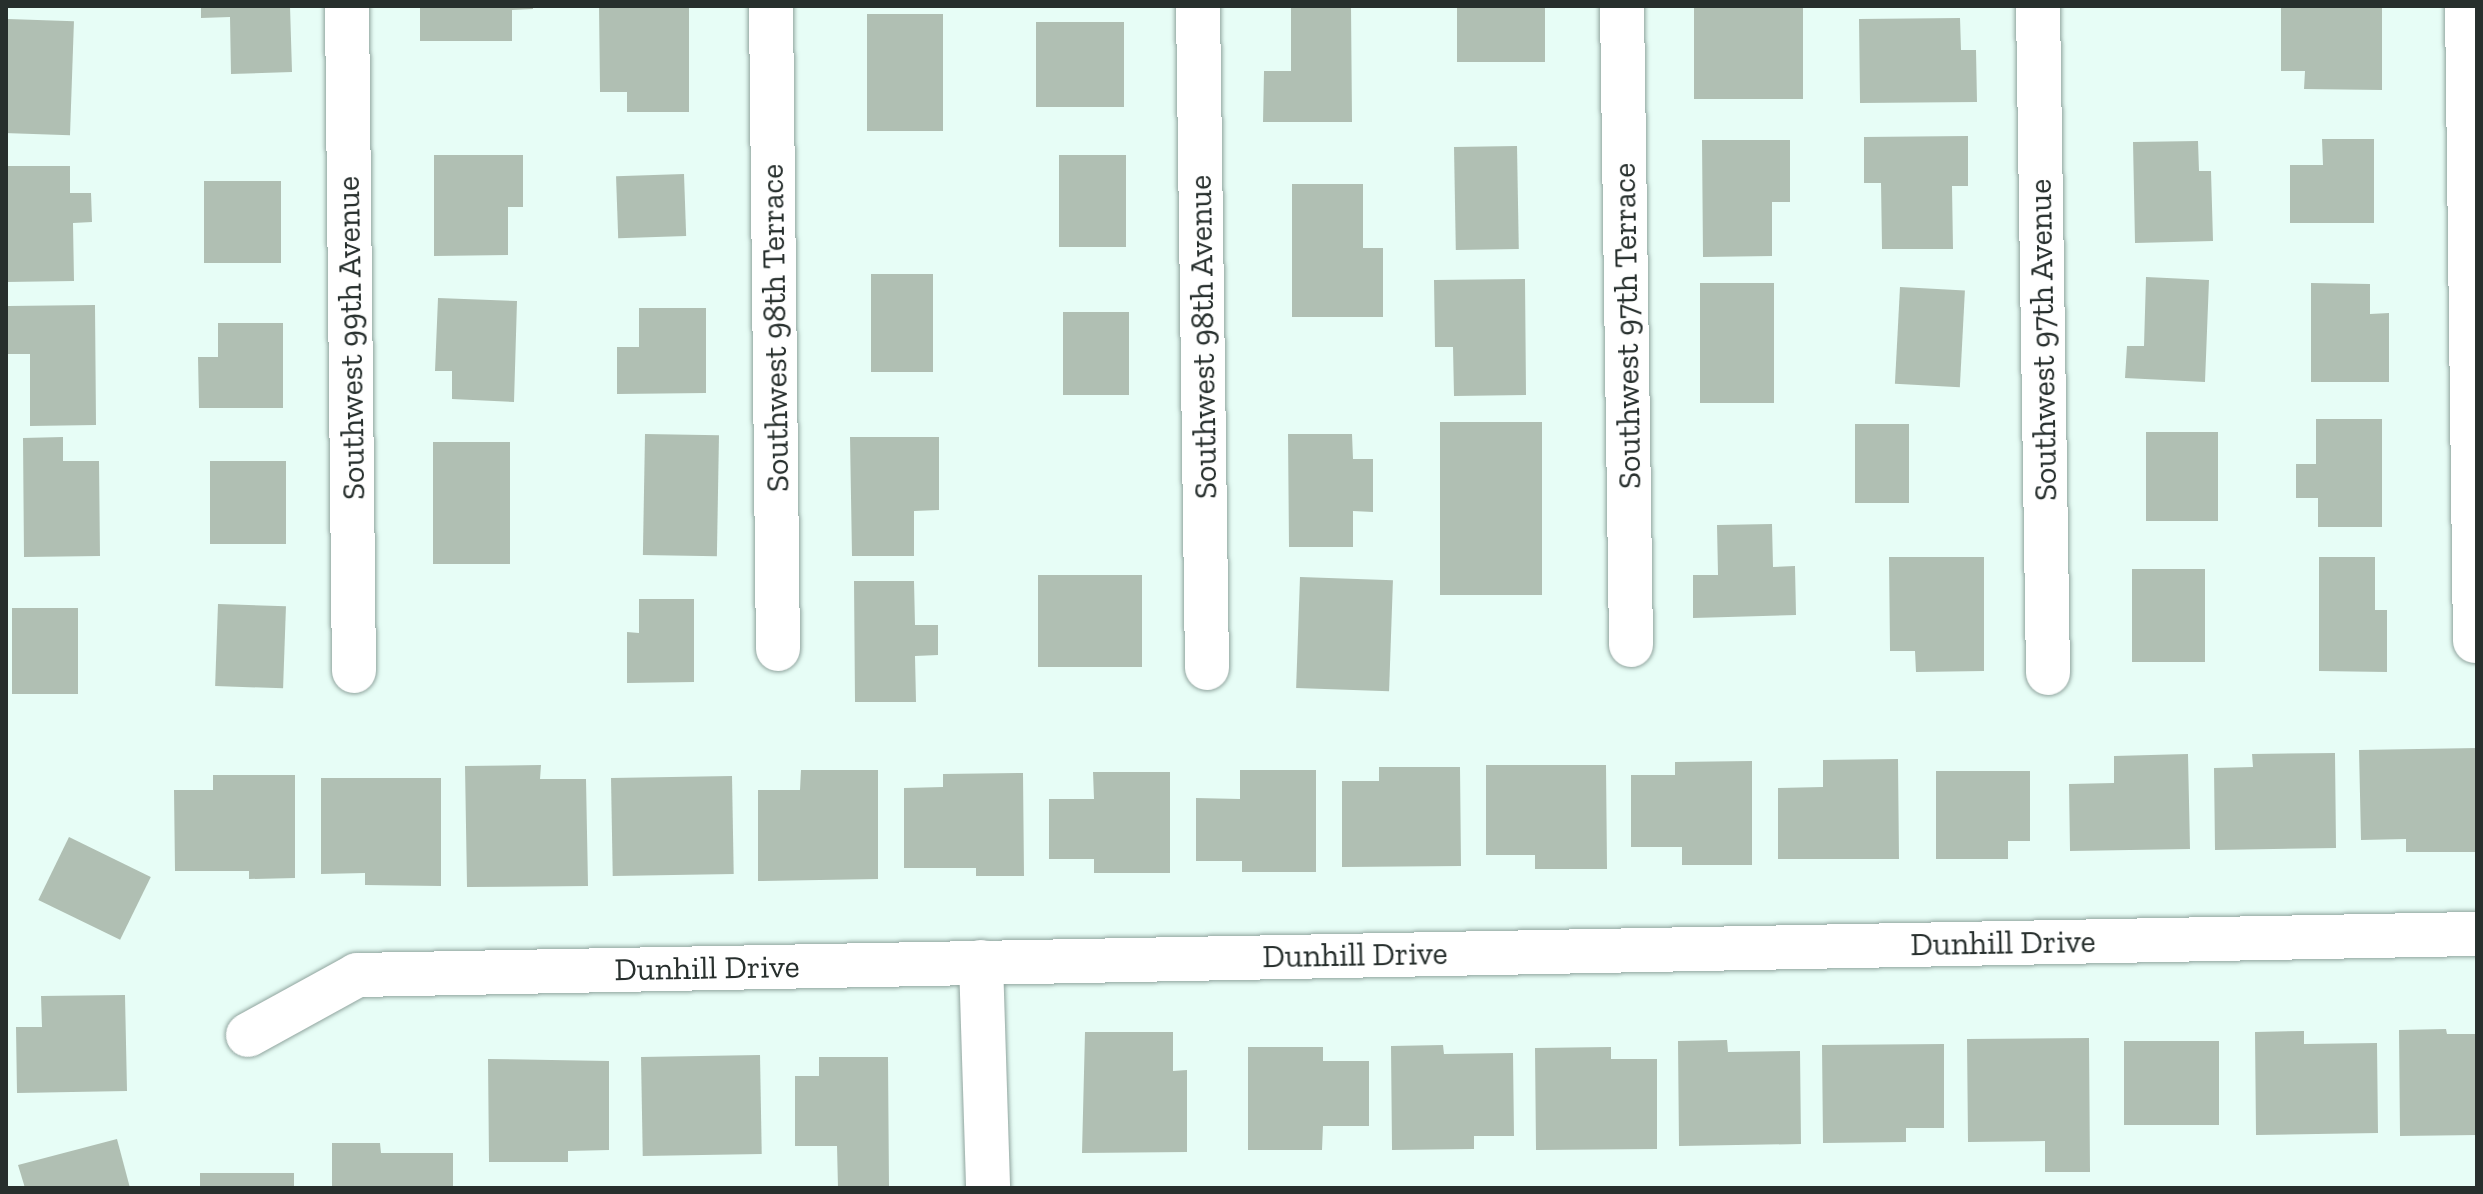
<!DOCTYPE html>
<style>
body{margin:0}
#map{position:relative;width:2483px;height:1194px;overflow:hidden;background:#e7fdf6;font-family:"Zilla Slab",serif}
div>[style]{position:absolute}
.building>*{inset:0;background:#b0bfb3;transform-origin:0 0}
.roads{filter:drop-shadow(0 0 2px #90a49e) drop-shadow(0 0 2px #90a49e)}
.minor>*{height:44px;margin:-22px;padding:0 22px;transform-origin:22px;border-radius:22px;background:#fff}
span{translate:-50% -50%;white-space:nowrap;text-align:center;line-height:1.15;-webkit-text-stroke:6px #fff;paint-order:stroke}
.street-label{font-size:32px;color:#272f2d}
.frame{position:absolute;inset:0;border:8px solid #272f2d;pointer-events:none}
</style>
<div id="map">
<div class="building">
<i style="clip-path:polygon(201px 6px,290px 6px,292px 72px,231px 74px,230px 17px,201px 18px)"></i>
<i style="clip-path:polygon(420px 6px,533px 6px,533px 9px,512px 10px,512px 41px,420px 41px)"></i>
<i style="clip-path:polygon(599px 6px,689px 6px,689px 112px,627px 112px,627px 92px,600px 92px)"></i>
<i style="clip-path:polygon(1291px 6px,1351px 6px,1352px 122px,1263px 122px,1264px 71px,1291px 71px)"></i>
<i style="left:1457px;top:6px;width:88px;height:56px"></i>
<i style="left:1694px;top:6px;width:109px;height:93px"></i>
<i style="clip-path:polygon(2281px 6px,2382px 6px,2382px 90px,2304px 89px,2305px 71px,2281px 71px)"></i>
<i style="left:867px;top:14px;width:76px;height:117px"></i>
<i style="clip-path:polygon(1960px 18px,1961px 50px,1976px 50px,1977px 102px,1860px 103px,1859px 19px)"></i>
<i style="left:8px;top:19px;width:66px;height:114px;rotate:2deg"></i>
<i style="left:1036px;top:22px;width:88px;height:85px"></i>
<i style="clip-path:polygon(1968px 136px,1968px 186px,1952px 186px,1953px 249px,1882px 249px,1881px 183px,1864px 183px,1864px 137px)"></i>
<i style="clip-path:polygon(2322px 139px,2374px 139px,2374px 223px,2290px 223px,2290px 165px,2323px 165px)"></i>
<i style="clip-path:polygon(1702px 140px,1790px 140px,1790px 202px,1772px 202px,1772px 256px,1703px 257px)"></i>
<i style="clip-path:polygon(2198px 141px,2199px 171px,2211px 171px,2213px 241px,2135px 243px,2133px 142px)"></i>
<i style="left:1517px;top:146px;width:103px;height:63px;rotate:89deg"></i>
<i style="clip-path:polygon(434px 155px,523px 155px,523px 207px,508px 207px,508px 255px,434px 256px)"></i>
<i style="left:1059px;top:155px;width:67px;height:92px"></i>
<i style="clip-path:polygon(6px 166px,70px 166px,70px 193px,91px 193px,92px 222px,73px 223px,74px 281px,6px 282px)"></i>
<i style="left:684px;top:174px;width:62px;height:68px;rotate:88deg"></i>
<i style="left:204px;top:181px;width:77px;height:82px"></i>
<i style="clip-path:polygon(1292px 184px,1363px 184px,1363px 248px,1383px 248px,1383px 317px,1292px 317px)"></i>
<i style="left:871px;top:274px;width:62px;height:98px"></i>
<i style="clip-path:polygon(2146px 277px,2209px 280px,2205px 382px,2125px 378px,2127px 346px,2144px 346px)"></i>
<i style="clip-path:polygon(1525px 279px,1526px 395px,1454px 396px,1453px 347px,1435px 347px,1434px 280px)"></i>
<i style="left:1774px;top:283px;width:120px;height:74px;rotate:90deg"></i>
<i style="clip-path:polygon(2311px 283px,2370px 284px,2370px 314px,2389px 313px,2389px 382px,2311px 382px)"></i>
<i style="left:1900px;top:287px;width:65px;height:97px;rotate:3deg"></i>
<i style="clip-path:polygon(438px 298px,517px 301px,514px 402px,452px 399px,452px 371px,435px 371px)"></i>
<i style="clip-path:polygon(95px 305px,96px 425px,30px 426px,30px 354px,8px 354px,8px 306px)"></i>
<i style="clip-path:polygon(639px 308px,706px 308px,706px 393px,617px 394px,617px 347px,639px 347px)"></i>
<i style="left:1063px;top:312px;width:66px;height:83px"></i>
<i style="clip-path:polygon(218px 323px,283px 323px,283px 408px,199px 408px,198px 357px,218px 357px)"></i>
<i style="clip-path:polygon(2316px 419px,2382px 419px,2382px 527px,2318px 527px,2318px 498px,2296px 498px,2296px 464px,2316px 464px)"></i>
<i style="left:1440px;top:422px;width:102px;height:173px"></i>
<i style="left:1855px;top:424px;width:54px;height:79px"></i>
<i style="left:2146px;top:432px;width:72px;height:89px"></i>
<i style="left:645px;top:434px;width:74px;height:121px;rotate:1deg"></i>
<i style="clip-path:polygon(1288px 434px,1352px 434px,1353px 459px,1373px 459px,1373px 512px,1353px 511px,1353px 547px,1289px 547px)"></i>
<i style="clip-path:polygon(63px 437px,63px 461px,99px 461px,100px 556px,24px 557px,23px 438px)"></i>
<i style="clip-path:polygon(850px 437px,939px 437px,939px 510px,914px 511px,914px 556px,852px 556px)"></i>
<i style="left:433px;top:442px;width:77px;height:122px"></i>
<i style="left:210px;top:461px;width:76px;height:83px"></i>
<i style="clip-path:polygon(1772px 524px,1773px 567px,1795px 566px,1796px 615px,1693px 618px,1693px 575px,1718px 575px,1717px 525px)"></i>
<i style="clip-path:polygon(1889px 557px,1984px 557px,1984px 671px,1916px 672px,1915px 651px,1890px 651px)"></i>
<i style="clip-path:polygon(2319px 557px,2375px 557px,2375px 610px,2387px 610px,2387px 672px,2319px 671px)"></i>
<i style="left:2132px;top:569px;width:73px;height:93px"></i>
<i style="left:1142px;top:575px;width:92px;height:104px;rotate:90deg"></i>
<i style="left:1300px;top:577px;width:93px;height:111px;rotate:2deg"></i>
<i style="clip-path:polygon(854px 581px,914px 581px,915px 625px,938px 625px,938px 655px,915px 656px,916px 702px,855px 702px)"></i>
<i style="clip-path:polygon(639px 599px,694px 599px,694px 682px,627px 683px,627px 632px,639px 633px)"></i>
<i style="left:218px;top:604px;width:68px;height:82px;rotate:2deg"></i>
<i style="left:12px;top:608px;width:66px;height:86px"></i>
<i style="clip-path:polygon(2477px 748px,2477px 852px,2406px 852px,2406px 839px,2361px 840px,2359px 750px)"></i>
<i style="clip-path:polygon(2335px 753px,2336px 848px,2215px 850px,2214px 768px,2253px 767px,2252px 754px)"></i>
<i style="clip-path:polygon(2188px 754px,2190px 849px,2070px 851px,2069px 784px,2114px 783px,2114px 756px)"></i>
<i style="clip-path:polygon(1898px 759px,1899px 859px,1778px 859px,1778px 788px,1823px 787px,1823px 760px)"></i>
<i style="clip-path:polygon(1752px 761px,1752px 865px,1682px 865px,1682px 847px,1631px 847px,1631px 775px,1675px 775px,1675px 762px)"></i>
<i style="clip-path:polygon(541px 765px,540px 779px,586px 779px,588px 886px,467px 887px,465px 766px)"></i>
<i style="clip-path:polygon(1486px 765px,1606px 765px,1607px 869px,1535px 869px,1535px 855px,1486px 855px)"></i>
<i style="clip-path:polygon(1379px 767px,1460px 767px,1461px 866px,1342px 867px,1342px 781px,1379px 781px)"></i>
<i style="clip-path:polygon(801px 770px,878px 770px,878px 879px,758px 881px,758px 790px,800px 790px)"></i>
<i style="clip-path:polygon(1240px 770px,1316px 770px,1316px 872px,1242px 872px,1242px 861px,1196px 861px,1196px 798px,1240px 799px)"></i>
<i style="clip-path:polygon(1936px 771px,2030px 771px,2030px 841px,2008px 841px,2008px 859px,1936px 859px)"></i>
<i style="clip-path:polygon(1093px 772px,1170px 772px,1170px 873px,1094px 873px,1094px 859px,1049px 859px,1049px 799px,1094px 799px)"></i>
<i style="clip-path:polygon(1023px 773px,1024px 876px,976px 876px,976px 868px,904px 868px,904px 788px,943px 787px,943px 774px)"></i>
<i style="clip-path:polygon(213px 775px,295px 775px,295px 878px,249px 879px,249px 871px,175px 871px,174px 790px,213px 790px)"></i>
<i style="left:732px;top:776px;width:98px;height:121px;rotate:89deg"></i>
<i style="clip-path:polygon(321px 778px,441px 778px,441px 886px,365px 885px,365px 873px,321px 874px)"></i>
<i style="left:69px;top:837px;width:91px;height:70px;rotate:26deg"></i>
<i style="clip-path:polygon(125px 995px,127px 1091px,17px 1093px,16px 1027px,42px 1027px,41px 996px)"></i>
<i style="clip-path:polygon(2446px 1029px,2447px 1034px,2477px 1034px,2477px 1135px,2400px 1136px,2399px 1030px)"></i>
<i style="clip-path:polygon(2304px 1031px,2304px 1044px,2377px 1043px,2378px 1133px,2256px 1135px,2255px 1032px)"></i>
<i style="clip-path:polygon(1085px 1032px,1173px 1032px,1173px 1071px,1187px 1070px,1187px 1152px,1082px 1153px)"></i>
<i style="clip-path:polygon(2089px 1038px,2090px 1172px,2045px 1172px,2045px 1141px,1968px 1142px,1967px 1039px)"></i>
<i style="clip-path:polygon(1727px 1040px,1728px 1052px,1800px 1051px,1801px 1144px,1679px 1146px,1678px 1041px)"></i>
<i style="left:2124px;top:1041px;width:95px;height:84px"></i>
<i style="clip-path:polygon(1944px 1044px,1944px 1128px,1906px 1128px,1906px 1142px,1823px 1143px,1822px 1045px)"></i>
<i style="clip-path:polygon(1443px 1045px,1444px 1054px,1513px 1053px,1514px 1136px,1474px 1136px,1474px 1149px,1392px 1150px,1391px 1046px)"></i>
<i style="clip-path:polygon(1248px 1047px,1323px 1047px,1323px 1061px,1369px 1061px,1369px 1126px,1323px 1126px,1322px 1150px,1248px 1150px)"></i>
<i style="clip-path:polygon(1611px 1047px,1611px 1059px,1657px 1059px,1657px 1149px,1536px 1150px,1535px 1048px)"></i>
<i style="left:760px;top:1055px;width:99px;height:119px;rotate:89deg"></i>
<i style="clip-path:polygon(819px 1057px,888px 1057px,889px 1188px,838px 1188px,837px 1146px,795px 1146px,795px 1076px,819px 1076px)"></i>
<i style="clip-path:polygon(488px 1059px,609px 1061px,609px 1150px,568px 1151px,568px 1162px,489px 1162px)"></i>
<i style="clip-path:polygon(117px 1139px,130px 1188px,25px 1188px,18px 1165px)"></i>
<i style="clip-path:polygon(332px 1143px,380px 1143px,381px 1153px,453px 1153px,453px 1188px,332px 1188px)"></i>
<i style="left:200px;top:1173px;width:94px;height:15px"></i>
</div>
<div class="roads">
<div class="minor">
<i style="left:347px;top:6px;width:665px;rotate:89.4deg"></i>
<i style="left:771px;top:6px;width:643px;rotate:89.38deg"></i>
<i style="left:1198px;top:6px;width:662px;rotate:89.22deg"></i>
<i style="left:1622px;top:6px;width:639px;rotate:89.19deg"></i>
<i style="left:2038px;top:6px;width:667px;rotate:89.14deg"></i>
<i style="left:2467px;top:6px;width:635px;rotate:89.28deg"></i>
<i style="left:981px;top:962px;width:226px;rotate:88.2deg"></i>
<i style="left:248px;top:1035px;width:124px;rotate:-28.8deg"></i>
<i style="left:357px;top:975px;width:2120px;rotate:-1.11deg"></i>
</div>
</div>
<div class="street-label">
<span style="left:1627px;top:326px;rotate:-91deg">Southwest 97th Terrace</span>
<span style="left:775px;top:328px;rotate:-91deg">Southwest 98th Terrace</span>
<span style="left:1203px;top:337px;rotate:-91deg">Southwest 98th Avenue</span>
<span style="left:351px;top:338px;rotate:-91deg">Southwest 99th Avenue</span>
<span style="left:2043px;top:340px;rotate:-91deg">Southwest 97th Avenue</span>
<span style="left:2003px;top:943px;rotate:-1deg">Dunhill Drive</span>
<span style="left:1355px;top:955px;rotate:-1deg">Dunhill Drive</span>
<span style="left:707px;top:968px;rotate:-1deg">Dunhill Drive</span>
</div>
<div class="frame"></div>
</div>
